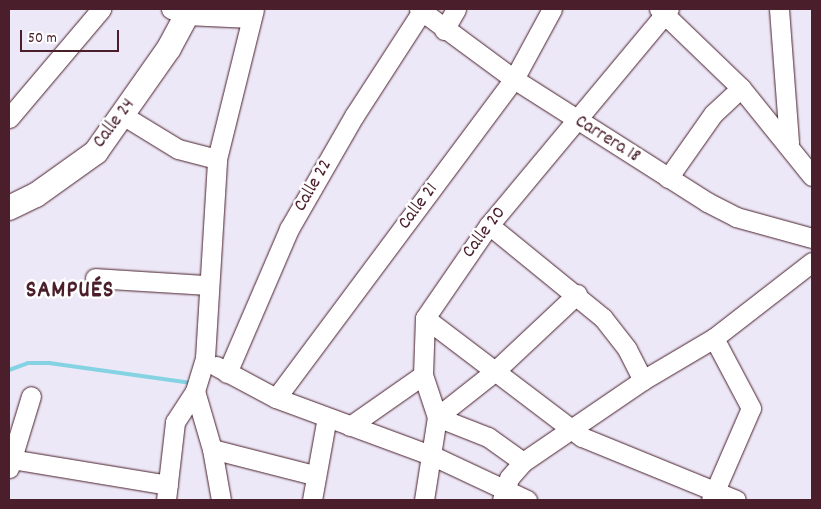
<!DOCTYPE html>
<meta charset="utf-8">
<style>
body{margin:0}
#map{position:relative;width:821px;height:509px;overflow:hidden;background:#ede8f7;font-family:Dekko,sans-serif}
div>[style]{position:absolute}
.stream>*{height:4px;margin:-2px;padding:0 2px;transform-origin:2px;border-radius:2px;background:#85d3e2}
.roads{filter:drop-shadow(0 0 1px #4a1f2b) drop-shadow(0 0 1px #4a1f2b)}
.minor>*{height:19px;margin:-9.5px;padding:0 9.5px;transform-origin:9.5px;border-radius:9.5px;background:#fff}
.major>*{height:24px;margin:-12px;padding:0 12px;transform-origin:12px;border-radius:12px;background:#fff}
span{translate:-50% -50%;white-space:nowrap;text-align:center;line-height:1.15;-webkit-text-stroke:5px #fff;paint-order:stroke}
.street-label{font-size:19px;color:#4a1f2b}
.district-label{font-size:24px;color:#4a1f2b;font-weight:700;letter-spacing:1px}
.frame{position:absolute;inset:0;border:10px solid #4a1f2b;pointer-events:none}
.scale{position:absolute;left:20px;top:30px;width:99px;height:22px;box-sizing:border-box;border:2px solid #4a1f2b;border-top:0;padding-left:6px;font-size:15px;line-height:18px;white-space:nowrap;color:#4a1f2b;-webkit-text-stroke:4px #fff;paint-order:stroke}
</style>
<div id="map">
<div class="stream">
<i style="left:9px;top:370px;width:20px;rotate:-20deg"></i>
<i style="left:28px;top:363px;width:21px"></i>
<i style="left:49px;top:363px;width:144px;rotate:8deg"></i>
</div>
<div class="roads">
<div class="minor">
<i style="left:171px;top:9px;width:16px;rotate:22deg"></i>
<i style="left:186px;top:15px;width:65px;rotate:2.6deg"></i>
<i style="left:419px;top:9px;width:118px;rotate:36.4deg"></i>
<i style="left:514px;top:79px;width:229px;rotate:32.5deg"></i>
<i style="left:707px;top:202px;width:33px;rotate:27deg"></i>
<i style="left:736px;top:217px;width:79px;rotate:15.4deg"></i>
<i style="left:659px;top:9px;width:114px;rotate:43.9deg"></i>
<i style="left:741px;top:88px;width:113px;rotate:51.1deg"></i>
<i style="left:779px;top:9px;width:134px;rotate:85.7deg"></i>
<i style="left:444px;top:30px;width:24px;rotate:-60deg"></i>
<i style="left:124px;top:116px;width:63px;rotate:31.4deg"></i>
<i style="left:178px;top:149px;width:40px;rotate:14.4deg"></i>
<i style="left:9px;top:118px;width:143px;rotate:-49.8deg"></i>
<i style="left:668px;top:178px;width:78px;rotate:-54.9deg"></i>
<i style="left:713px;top:114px;width:38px;rotate:-43deg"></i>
<i style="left:489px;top:225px;width:147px;rotate:39.2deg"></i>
<i style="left:603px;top:318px;width:39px;rotate:52deg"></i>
<i style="left:627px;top:349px;width:35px;rotate:63deg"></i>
<i style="left:95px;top:278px;width:112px;rotate:3.6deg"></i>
<i style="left:425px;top:318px;width:197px;rotate:37.2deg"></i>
<i style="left:582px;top:437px;width:166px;rotate:22.2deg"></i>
<i style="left:216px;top:366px;width:68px;rotate:28.1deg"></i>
<i style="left:276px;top:398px;width:167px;rotate:20.3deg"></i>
<i style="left:433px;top:456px;width:104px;rotate:25.1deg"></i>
<i style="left:227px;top:373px;width:157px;rotate:-66.7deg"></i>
<i style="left:289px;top:229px;width:130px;rotate:-60.1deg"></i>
<i style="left:354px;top:116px;width:125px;rotate:-57.1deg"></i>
<i style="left:195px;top:391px;width:60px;rotate:73.7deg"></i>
<i style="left:212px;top:449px;width:52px;rotate:80deg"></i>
<i style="left:276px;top:398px;width:398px;rotate:-53.3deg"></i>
<i style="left:514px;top:79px;width:80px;rotate:-61.5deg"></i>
<i style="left:437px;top:417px;width:73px;rotate:-38.3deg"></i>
<i style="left:494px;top:372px;width:114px;rotate:-43.2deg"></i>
<i style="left:437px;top:417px;width:55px;rotate:21.4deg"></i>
<i style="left:488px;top:437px;width:43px;rotate:35.5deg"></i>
<i style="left:350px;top:426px;width:89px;rotate:-34.9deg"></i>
<i style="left:212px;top:449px;width:105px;rotate:14.3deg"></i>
<i style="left:11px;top:459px;width:159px;rotate:9.4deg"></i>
<i style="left:9px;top:468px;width:75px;rotate:-73deg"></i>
<i style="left:166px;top:500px;width:79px;rotate:-83.4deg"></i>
<i style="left:175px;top:422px;width:37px;rotate:-57deg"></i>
<i style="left:195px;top:391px;width:34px;rotate:-73deg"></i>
<i style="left:205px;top:358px;width:199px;rotate:-86.5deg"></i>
<i style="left:217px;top:159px;width:154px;rotate:-76.1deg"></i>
<i style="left:312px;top:500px;width:84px;rotate:-79.8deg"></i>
<i style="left:424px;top:500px;width:84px;rotate:-81.1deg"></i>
<i style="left:437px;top:417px;width:44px;rotate:-108.4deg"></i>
<i style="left:423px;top:375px;width:57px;rotate:-88deg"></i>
<i style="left:425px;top:318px;width:113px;rotate:-55.5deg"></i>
<i style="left:489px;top:225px;width:281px;rotate:-50.2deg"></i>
<i style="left:502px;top:500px;width:23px;rotate:-72deg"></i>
<i style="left:509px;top:478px;width:21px;rotate:-49deg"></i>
<i style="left:523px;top:462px;width:145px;rotate:-34.3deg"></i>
<i style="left:643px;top:380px;width:82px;rotate:-30.6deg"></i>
<i style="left:714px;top:338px;width:124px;rotate:-37.8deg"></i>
<i style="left:711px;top:500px;width:100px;rotate:-66.5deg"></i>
<i style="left:751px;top:408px;width:79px;rotate:-117.9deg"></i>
</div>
<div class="major">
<i style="left:9px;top:208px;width:30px;rotate:-26deg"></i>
<i style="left:36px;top:195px;width:74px;rotate:-35.6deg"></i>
<i style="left:96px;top:152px;width:127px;rotate:-54.9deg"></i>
<i style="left:169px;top:48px;width:44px;rotate:-61.7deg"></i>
</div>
</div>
<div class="street-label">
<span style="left:115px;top:124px;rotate:-53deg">Calle 24</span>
<span style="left:607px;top:140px;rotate:32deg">Carrera 18</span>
<span style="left:314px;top:186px;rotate:-60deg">Calle 22</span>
<span style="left:419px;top:207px;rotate:-53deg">Calle 21</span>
<span style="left:485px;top:233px;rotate:-53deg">Calle 20</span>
</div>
<div class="district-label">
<span style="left:70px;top:292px">SAMPUÉS</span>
</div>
<div class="frame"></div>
<div class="scale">50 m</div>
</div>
